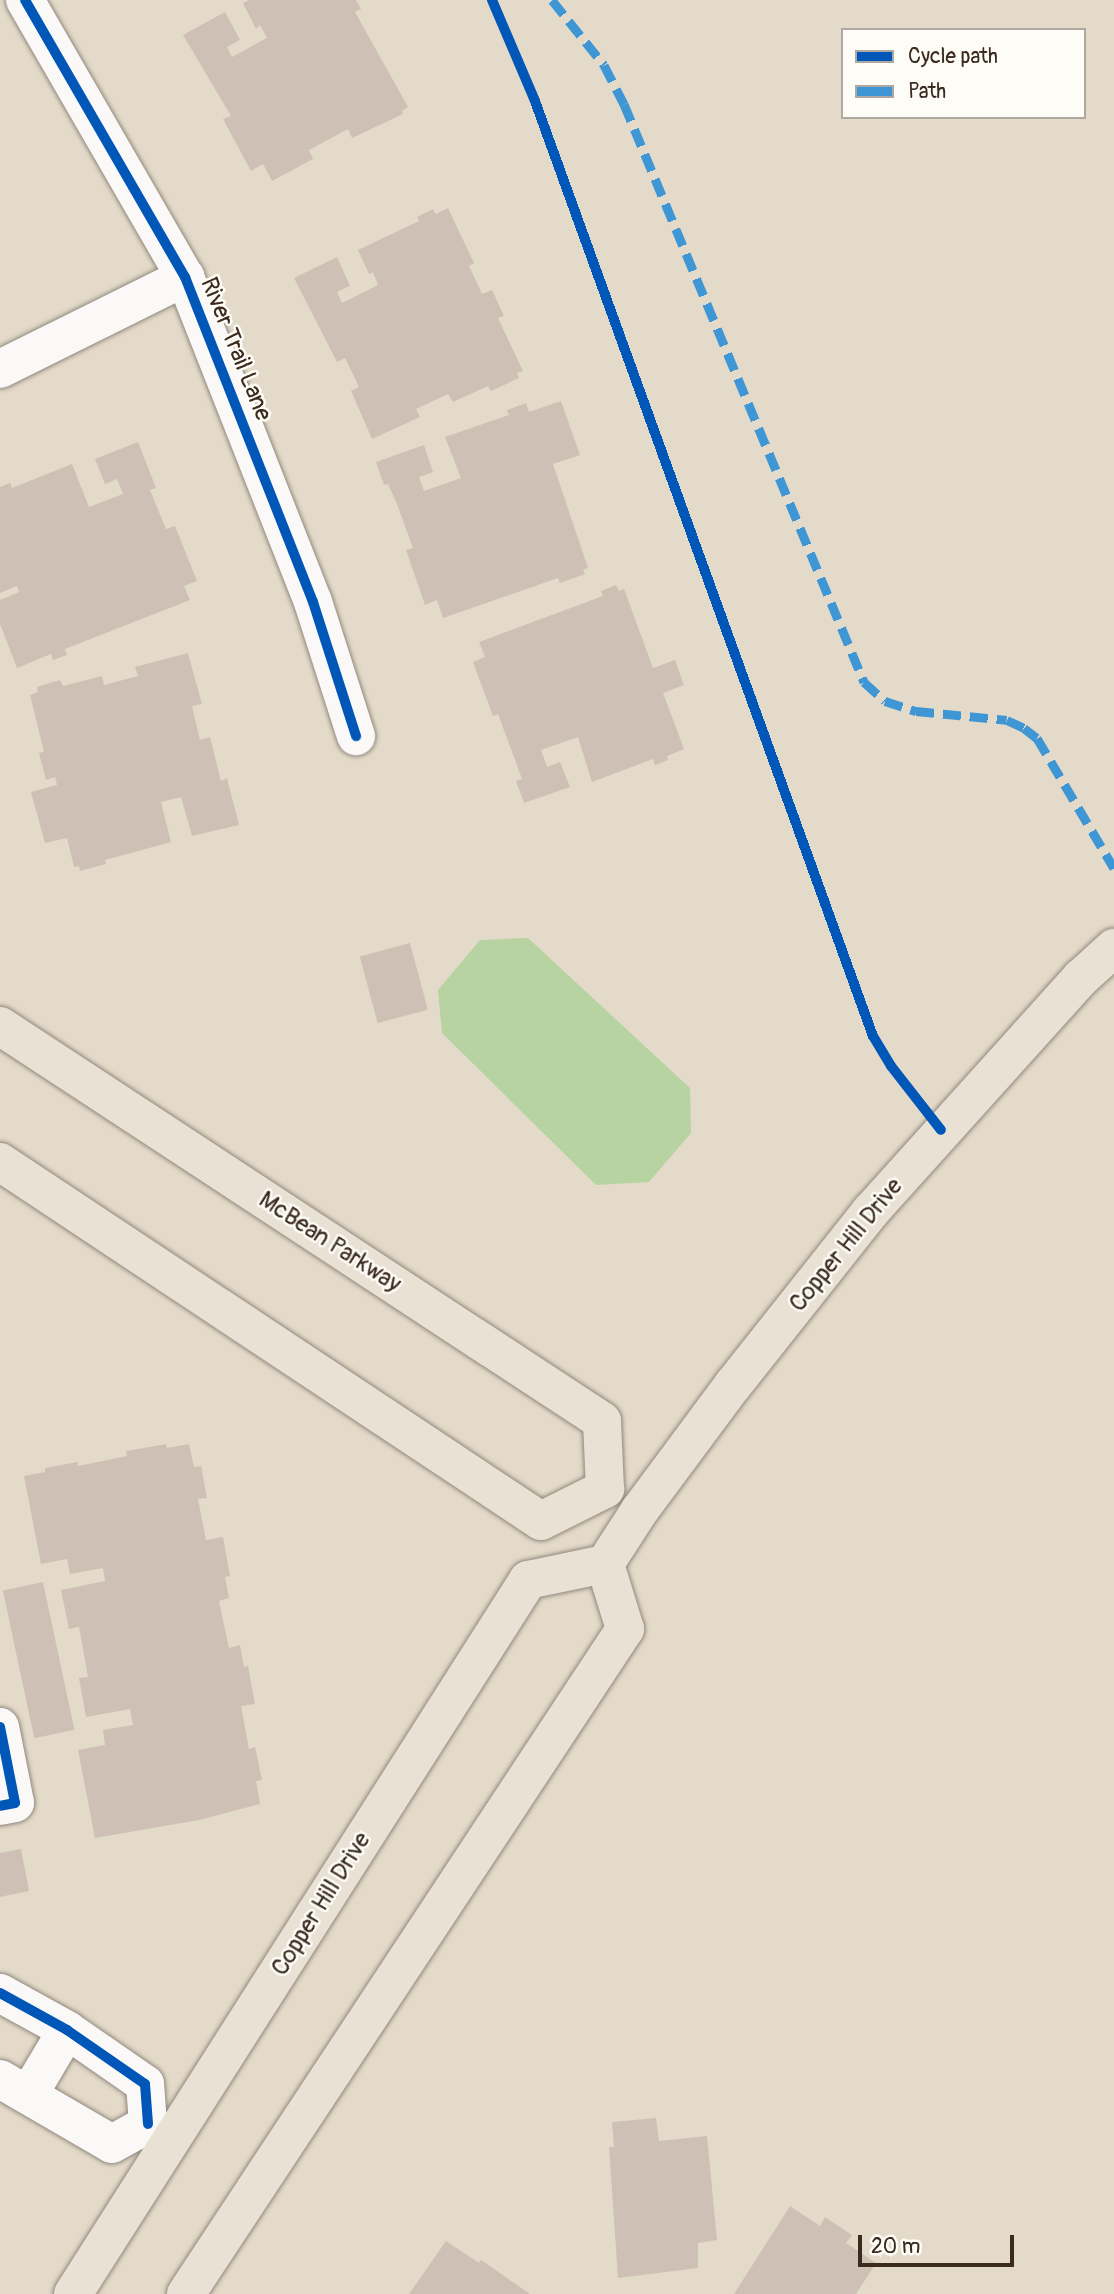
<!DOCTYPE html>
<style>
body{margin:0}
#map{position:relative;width:1114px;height:2294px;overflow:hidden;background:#e4dac9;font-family:Pangolin,sans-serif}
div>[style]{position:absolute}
.green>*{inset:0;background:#b7d3a2}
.building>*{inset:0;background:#cfc0b5;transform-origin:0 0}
.roads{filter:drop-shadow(0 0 2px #90897e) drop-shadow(0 0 2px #90897e)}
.minor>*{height:38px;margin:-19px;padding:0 19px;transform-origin:19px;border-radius:19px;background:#fbf9f7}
.major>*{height:38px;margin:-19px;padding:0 19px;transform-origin:19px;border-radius:19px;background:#e8e1d4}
.quiet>*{height:9px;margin-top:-4.5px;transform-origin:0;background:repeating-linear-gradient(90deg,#3e96d5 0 18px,transparent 0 27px)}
.cycleway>*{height:10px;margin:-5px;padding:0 5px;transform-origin:5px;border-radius:5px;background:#0057b8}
span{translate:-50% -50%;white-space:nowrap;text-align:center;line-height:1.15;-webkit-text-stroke:5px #fdfcf7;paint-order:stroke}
.street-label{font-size:24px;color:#3b2a1e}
.legend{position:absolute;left:841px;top:28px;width:245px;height:91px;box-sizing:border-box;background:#fdfcf7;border:2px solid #afa8a0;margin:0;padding:9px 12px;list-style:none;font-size:21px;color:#3b2a1e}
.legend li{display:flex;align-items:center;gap:14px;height:35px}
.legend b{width:35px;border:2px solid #afa8a0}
.scale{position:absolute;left:858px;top:2235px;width:156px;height:32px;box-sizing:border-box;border:4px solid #3b2a1e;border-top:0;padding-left:9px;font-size:21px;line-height:24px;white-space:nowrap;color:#3b2a1e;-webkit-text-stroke:5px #fdfcf7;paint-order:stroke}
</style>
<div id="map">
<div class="green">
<i style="clip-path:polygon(528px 938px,690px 1088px,691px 1133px,649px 1182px,596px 1185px,442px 1033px,438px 990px,480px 940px)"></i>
</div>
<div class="building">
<i style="clip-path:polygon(249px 0,356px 0,361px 9px,355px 12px,408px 107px,402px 111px,403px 114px,352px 138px,348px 129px,309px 150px,313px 159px,272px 181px,263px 164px,251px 171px,223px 119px,231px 116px,183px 35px,225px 12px,240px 40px,227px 47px,232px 57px,267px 38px,260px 25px,256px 29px,243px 3px)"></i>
<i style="clip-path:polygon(448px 208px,474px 263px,469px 266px,482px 294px,492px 290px,504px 316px,498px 318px,523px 371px,517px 373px,519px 378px,491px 391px,488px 386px,453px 402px,448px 394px,416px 409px,420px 417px,372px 439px,351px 391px,359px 387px,345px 358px,337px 362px,294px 278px,337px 257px,350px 286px,337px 292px,342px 303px,378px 285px,373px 272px,369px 274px,358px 250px,419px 221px,417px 217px,433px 209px,436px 214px)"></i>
<i style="clip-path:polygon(561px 401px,580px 455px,553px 464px,588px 568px,583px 570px,585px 574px,560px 583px,558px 578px,443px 618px,437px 600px,425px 605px,406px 550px,413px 548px,397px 504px,388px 484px,384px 485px,376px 462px,424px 445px,433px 472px,419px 477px,424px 491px,461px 478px,445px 437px,509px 415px,507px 410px,526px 403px,529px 412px)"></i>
<i style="clip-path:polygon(138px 442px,156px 488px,150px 490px,166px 529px,175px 526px,197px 581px,184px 586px,190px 600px,65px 649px,67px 655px,53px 660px,51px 654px,17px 668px,0 624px,0 600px,19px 592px,17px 586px,0 593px,0 487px,10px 483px,12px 488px,72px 464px,89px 507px,123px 494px,117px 479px,105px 484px,95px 459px)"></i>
<i style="clip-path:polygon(616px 585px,619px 591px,624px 589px,653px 668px,675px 660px,684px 685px,663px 693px,684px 749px,667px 756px,668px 760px,655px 765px,653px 759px,592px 782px,578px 737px,541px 750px,547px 767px,560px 762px,570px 787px,524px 803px,516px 781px,522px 779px,498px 714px,493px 716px,473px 662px,485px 657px,479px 642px,603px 596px,601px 591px)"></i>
<i style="clip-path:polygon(188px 653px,202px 704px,192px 706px,200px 740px,210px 737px,221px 781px,227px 778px,239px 825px,192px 836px,181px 797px,161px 802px,171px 842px,105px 860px,106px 864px,80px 871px,79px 866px,74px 867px,67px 838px,45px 843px,31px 792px,57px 785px,55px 777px,46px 780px,39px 753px,44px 752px,30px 695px,38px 692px,37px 687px,60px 680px,63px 686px,102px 676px,104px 685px,138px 676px,135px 667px)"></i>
<i style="left:410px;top:943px;width:69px;height:52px;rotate:75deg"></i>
<i style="clip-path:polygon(166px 1444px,167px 1448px,189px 1444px,194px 1467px,201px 1466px,207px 1498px,198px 1499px,206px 1540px,223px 1537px,230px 1576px,225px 1577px,229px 1598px,219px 1601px,229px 1648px,240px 1645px,244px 1667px,248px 1666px,255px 1704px,241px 1706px,249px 1749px,255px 1747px,262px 1780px,256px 1781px,260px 1804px,199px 1820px,95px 1838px,78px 1750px,105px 1745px,103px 1730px,133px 1725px,130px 1709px,86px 1717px,79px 1678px,88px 1677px,79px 1627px,69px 1629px,61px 1590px,105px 1581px,103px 1568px,70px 1574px,67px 1559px,41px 1564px,24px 1476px,45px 1472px,45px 1468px,78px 1462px,78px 1466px,127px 1456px,126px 1451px)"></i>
<i style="left:43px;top:1582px;width:151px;height:41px;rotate:78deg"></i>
<i style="clip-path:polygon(21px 1849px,29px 1891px,0 1897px,0 1853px)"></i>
<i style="clip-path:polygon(656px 2118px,659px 2141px,707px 2136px,717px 2240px,698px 2243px,698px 2268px,618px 2278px,609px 2147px,614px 2147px,612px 2122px)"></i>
<i style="clip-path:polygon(790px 2206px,820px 2226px,825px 2217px,852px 2235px,846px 2243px,876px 2263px,856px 2294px,734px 2294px)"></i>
<i style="clip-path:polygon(446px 2241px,479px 2263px,481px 2260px,530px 2294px,409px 2294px)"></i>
</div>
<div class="roads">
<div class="minor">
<i style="left:25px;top:0;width:320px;rotate:60deg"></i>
<i style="left:185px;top:277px;width:349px;rotate:68.5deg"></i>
<i style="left:313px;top:602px;width:141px;rotate:72.2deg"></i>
<i style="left:0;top:369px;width:207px;rotate:-26.4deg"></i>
<i style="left:0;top:1727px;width:77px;rotate:78.8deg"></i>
<i style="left:15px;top:1803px;width:15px;rotate:169deg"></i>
<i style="left:0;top:1993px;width:77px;rotate:28.9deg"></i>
<i style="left:67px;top:2030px;width:95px;rotate:34.7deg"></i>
<i style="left:145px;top:2084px;width:40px;rotate:85.7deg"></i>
<i style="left:0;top:2079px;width:129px;rotate:30.1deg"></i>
<i style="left:112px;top:2144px;width:41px;rotate:-29.1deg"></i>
<i style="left:29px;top:2094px;width:74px;rotate:-59.3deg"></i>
</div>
<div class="major">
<i style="left:0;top:1026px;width:720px;rotate:33.27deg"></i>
<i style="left:602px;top:1421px;width:68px;rotate:87.5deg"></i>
<i style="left:0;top:1162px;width:649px;rotate:33.57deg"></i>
<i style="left:541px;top:1521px;width:72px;rotate:-26.6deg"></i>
<i style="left:73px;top:2294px;width:847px;rotate:-57.49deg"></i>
<i style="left:528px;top:1580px;width:79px;rotate:-11.7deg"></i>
<i style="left:605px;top:1564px;width:64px;rotate:-57.1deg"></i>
<i style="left:640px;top:1510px;width:156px;rotate:-53.4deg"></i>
<i style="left:733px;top:1385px;width:222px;rotate:-51.6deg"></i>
<i style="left:871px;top:1211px;width:314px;rotate:-48deg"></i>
<i style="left:1081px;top:978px;width:45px;rotate:-42.3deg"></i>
<i style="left:186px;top:2294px;width:797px;rotate:-56.57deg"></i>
<i style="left:625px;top:1629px;width:68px;rotate:-107.1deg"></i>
</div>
</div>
<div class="quiet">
<i style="left:552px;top:0;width:83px;rotate:51.3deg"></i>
<i style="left:604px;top:65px;width:44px;rotate:62.9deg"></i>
<i style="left:624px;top:104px;width:626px;rotate:67.45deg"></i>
<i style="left:864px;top:682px;width:28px;rotate:42deg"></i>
<i style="left:885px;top:701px;width:33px;rotate:18deg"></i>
<i style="left:916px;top:711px;width:91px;rotate:5.6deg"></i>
<i style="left:1007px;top:720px;width:19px;rotate:25deg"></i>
<i style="left:1024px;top:728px;width:16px;rotate:38deg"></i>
<i style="left:1037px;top:738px;width:151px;rotate:59.4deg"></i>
</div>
<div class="cycleway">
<i style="left:25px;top:0;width:320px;rotate:60deg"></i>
<i style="left:185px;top:277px;width:349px;rotate:68.5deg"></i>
<i style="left:313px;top:602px;width:141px;rotate:72.2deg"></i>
<i style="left:492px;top:0;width:110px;rotate:66.9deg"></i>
<i style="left:535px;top:101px;width:994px;rotate:70.13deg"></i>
<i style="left:873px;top:1036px;width:35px;rotate:59deg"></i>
<i style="left:891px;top:1066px;width:81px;rotate:52deg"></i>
<i style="left:0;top:1727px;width:77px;rotate:78.8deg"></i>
<i style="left:15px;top:1803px;width:15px;rotate:169deg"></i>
<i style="left:0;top:1993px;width:77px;rotate:28.9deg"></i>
<i style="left:67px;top:2030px;width:95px;rotate:34.7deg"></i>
<i style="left:145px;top:2084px;width:40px;rotate:85.7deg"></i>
</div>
<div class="street-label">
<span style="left:236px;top:349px;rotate:68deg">River Trail Lane</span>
<span style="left:330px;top:1242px;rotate:33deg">McBean Parkway</span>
<span style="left:846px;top:1245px;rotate:-51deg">Copper Hill Drive</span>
<span style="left:321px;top:1904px;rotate:-58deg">Copper Hill Drive</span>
</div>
<ul class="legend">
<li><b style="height:9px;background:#0057b8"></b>Cycle path</li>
<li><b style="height:9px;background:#3e96d5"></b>Path</li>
</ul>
<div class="scale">20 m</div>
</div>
